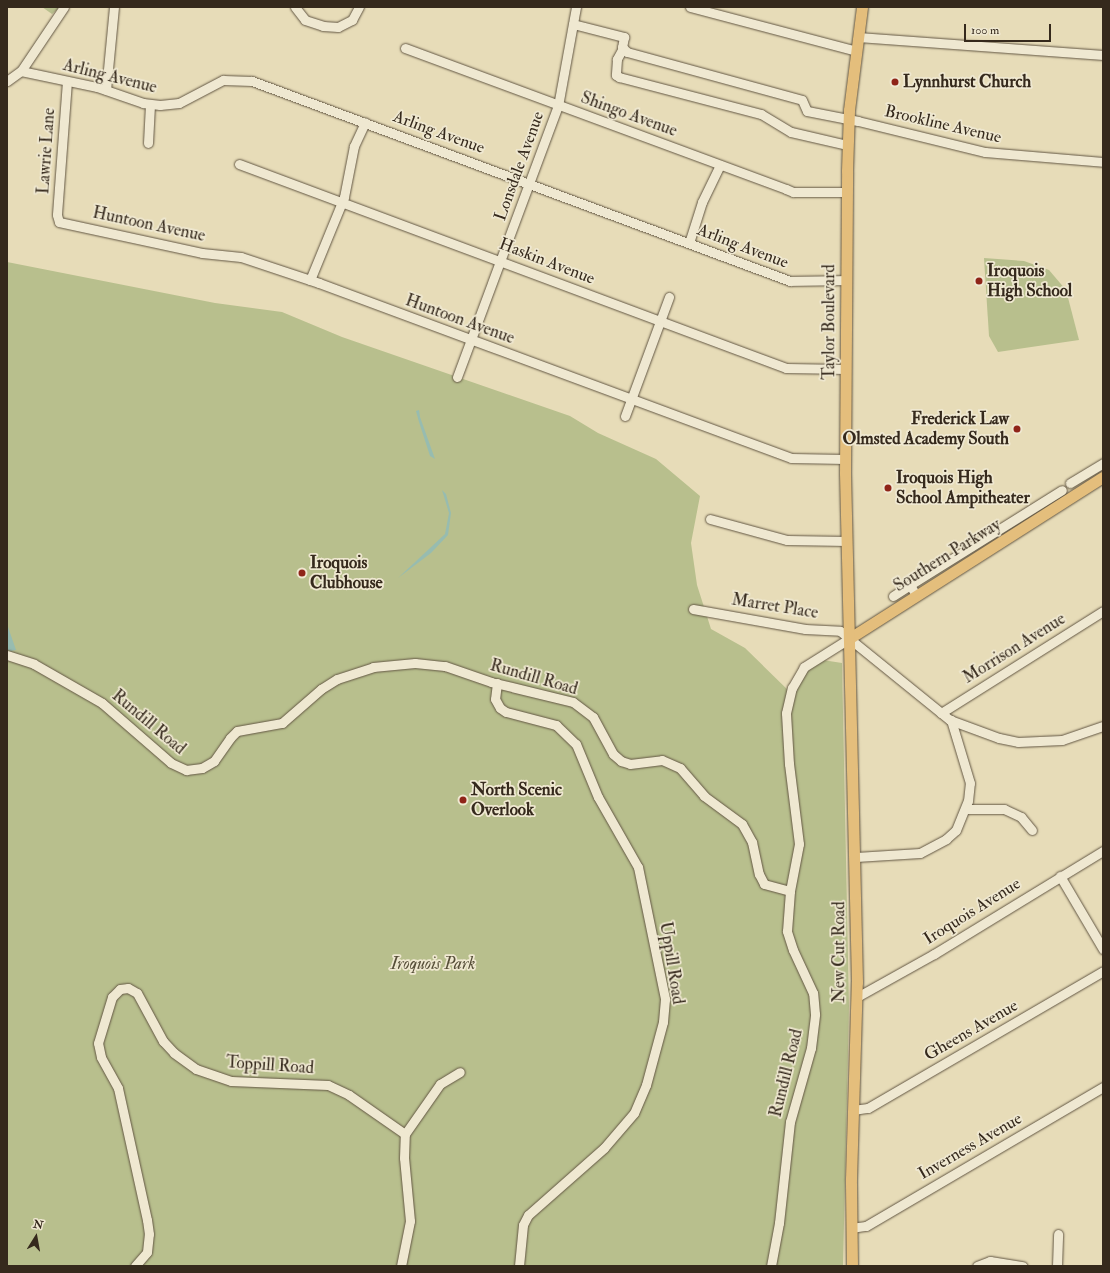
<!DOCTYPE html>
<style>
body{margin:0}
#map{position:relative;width:1110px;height:1273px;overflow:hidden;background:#e7dcb8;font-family:"IM FELL Double Pica",serif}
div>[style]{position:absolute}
.green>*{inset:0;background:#b8bf8d}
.water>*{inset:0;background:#97bcb0}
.roads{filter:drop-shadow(0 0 1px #625643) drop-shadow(0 0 1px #625643)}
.minor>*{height:9px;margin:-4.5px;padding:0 4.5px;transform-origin:4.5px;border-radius:4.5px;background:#efe8d1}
.major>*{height:11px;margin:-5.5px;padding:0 5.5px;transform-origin:5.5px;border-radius:5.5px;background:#e4be7c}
.dots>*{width:11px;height:11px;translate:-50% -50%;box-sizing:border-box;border:2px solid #efe8d1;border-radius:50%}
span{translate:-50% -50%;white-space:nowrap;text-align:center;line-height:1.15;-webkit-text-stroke:3.5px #efe8d1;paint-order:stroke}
.street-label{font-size:17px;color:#35291c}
.poi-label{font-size:17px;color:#35291c;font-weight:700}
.left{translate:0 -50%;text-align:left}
.right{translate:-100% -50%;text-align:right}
.park-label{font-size:17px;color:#564e38;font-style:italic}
.frame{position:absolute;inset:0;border:8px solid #35291c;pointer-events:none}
.north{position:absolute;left:16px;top:1217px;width:40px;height:40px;-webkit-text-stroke:3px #efe8d1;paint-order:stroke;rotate:11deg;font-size:11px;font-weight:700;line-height:16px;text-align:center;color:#35291c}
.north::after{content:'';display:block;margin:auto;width:14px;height:18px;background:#35291c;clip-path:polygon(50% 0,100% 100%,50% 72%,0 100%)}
.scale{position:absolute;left:964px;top:24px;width:87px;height:18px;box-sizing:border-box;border:2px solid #35291c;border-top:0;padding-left:5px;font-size:12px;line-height:14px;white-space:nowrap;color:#35291c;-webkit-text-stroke:3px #efe8d1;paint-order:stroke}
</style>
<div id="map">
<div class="green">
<i style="clip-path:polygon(42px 7px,60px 7px,52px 14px)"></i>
<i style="clip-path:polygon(984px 258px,1024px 261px,1049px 270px,1066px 290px,1079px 340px,998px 352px,989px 336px)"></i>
<i style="clip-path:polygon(7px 262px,215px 303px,282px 312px,342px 337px,570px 416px,598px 433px,656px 459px,700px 496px,691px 543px,697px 585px,711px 629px,745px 648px,791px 693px,796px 681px,816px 659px,842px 663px,849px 1006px,843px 1266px,7px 1266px)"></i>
</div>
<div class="water">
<i style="clip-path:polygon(419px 410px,420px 417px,435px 459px,430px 456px,419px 422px,416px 411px)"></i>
<i style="clip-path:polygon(442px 490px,446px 494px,451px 513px,448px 535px,431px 553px,398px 578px,445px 534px,449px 513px)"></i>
<i style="clip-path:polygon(7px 624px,16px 650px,11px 651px,8px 650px)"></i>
</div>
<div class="roads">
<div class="minor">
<i style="left:295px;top:7px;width:16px;rotate:52deg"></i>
<i style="left:305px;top:20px;width:19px;rotate:18deg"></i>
<i style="left:323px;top:26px;width:15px;rotate:4deg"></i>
<i style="left:338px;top:27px;width:16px;rotate:-27deg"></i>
<i style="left:352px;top:20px;width:15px;rotate:-62deg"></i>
<i style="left:690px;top:7px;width:172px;rotate:14.8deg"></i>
<i style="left:573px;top:24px;width:53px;rotate:14.3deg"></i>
<i style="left:624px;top:37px;width:10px;rotate:101deg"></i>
<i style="left:622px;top:47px;width:7px;rotate:45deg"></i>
<i style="left:627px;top:52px;width:181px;rotate:15.3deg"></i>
<i style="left:802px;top:100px;width:12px;rotate:66deg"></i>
<i style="left:807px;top:111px;width:52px;rotate:11.1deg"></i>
<i style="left:858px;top:121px;width:131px;rotate:13.7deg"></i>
<i style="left:985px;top:152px;width:118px;rotate:4.8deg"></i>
<i style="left:858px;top:37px;width:246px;rotate:4.2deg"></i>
<i style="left:405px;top:48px;width:406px;rotate:20.3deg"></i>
<i style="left:786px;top:189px;width:8px;rotate:23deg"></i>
<i style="left:793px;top:192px;width:54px"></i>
<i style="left:623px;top:48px;width:13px;rotate:119deg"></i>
<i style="left:617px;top:59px;width:16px;rotate:94deg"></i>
<i style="left:616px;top:75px;width:4px;rotate:34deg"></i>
<i style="left:619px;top:77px;width:147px;rotate:14.6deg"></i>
<i style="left:761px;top:114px;width:35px;rotate:31deg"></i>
<i style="left:791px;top:132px;width:57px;rotate:13.1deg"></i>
<i style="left:21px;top:71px;width:78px;rotate:11.9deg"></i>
<i style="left:97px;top:87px;width:49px;rotate:19.2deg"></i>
<i style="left:143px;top:103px;width:17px;rotate:7deg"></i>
<i style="left:160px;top:105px;width:19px;rotate:-6deg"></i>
<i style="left:179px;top:103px;width:50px;rotate:-27.6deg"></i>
<i style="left:223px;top:80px;width:29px;rotate:2deg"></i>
<i style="left:252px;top:81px;width:574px;rotate:20.39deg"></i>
<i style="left:790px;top:281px;width:56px;rotate:-1deg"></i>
<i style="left:7px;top:81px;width:17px;rotate:-36deg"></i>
<i style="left:21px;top:71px;width:77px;rotate:-56.1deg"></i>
<i style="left:67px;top:81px;width:134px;rotate:94.3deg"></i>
<i style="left:57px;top:215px;width:7px;rotate:74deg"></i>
<i style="left:59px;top:222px;width:146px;rotate:12.2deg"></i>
<i style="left:202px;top:253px;width:39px;rotate:6deg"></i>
<i style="left:241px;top:257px;width:82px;rotate:18.4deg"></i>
<i style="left:319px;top:283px;width:503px;rotate:20.34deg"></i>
<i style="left:791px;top:458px;width:54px;rotate:1.1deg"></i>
<i style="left:106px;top:90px;width:83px;rotate:-84.5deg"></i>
<i style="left:148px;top:143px;width:38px;rotate:-87deg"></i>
<i style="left:239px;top:164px;width:584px;rotate:20.45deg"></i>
<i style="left:786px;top:368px;width:60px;rotate:1deg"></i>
<i style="left:689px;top:243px;width:43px;rotate:-72.4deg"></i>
<i style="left:702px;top:202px;width:41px;rotate:-64.1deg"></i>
<i style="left:310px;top:280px;width:90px;rotate:-67.7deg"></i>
<i style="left:344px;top:197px;width:52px;rotate:-78.9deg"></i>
<i style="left:354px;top:146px;width:26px;rotate:-65deg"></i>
<i style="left:457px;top:377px;width:289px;rotate:-69.6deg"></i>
<i style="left:558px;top:106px;width:101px;rotate:-79.7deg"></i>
<i style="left:625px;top:416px;width:127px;rotate:-69.7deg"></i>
<i style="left:1070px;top:483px;width:39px;rotate:-31deg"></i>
<i style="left:710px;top:519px;width:80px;rotate:15.3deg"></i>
<i style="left:787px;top:540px;width:60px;rotate:1deg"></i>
<i style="left:916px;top:595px;width:12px;rotate:-121deg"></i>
<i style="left:910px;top:585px;width:179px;rotate:-32deg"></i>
<i style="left:893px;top:596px;width:20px;rotate:-33deg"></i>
<i style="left:693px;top:609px;width:114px;rotate:10.1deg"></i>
<i style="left:805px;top:629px;width:35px;rotate:3deg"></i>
<i style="left:840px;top:631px;width:141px;rotate:39deg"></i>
<i style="left:950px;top:720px;width:52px;rotate:20.2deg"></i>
<i style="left:999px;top:738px;width:19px;rotate:12deg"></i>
<i style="left:1018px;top:742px;width:44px;rotate:-2.6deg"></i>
<i style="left:1062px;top:740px;width:43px;rotate:-18.9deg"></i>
<i style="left:7px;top:655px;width:28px;rotate:18deg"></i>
<i style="left:34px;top:664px;width:78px;rotate:29.8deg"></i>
<i style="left:102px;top:703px;width:91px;rotate:41deg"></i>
<i style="left:171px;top:763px;width:17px;rotate:25deg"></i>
<i style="left:186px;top:770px;width:16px;rotate:-7deg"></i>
<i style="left:202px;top:768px;width:14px;rotate:-30deg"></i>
<i style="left:214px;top:761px;width:28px;rotate:-55deg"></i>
<i style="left:230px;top:738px;width:10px;rotate:-45deg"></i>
<i style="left:237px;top:731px;width:46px;rotate:-10.1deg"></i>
<i style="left:282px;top:723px;width:52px;rotate:-41.1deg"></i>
<i style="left:321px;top:689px;width:19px;rotate:-32deg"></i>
<i style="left:337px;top:679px;width:38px;rotate:-18deg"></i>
<i style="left:373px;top:667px;width:42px;rotate:-5.4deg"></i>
<i style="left:415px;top:663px;width:30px;rotate:6deg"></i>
<i style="left:445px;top:666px;width:49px;rotate:19.2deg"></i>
<i style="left:491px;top:682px;width:84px;rotate:13.7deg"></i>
<i style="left:573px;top:702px;width:25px;rotate:37deg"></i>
<i style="left:593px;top:717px;width:42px;rotate:61.6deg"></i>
<i style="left:613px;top:754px;width:11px;rotate:41deg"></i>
<i style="left:621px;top:761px;width:9px;rotate:18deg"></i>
<i style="left:630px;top:764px;width:32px;rotate:-7deg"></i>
<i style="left:662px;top:760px;width:20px;rotate:24deg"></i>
<i style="left:680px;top:768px;width:37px;rotate:49deg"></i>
<i style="left:704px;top:796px;width:47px;rotate:36.4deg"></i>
<i style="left:742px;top:824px;width:21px;rotate:61deg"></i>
<i style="left:752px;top:842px;width:33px;rotate:78deg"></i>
<i style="left:759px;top:874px;width:11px;rotate:63deg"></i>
<i style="left:764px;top:884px;width:27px;rotate:15deg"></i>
<i style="left:497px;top:683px;width:16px;rotate:97deg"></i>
<i style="left:495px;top:699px;width:10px;rotate:61deg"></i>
<i style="left:500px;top:708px;width:7px;rotate:34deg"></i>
<i style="left:506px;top:712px;width:52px;rotate:14.6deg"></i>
<i style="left:556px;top:725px;width:28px;rotate:44deg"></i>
<i style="left:576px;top:744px;width:57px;rotate:67.5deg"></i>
<i style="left:598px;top:797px;width:81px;rotate:60.3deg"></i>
<i style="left:638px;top:867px;width:135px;rotate:78.4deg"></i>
<i style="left:665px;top:999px;width:23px;rotate:95deg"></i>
<i style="left:663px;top:1022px;width:65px;rotate:105.1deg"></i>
<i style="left:646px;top:1085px;width:30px;rotate:113deg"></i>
<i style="left:634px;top:1113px;width:46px;rotate:130.6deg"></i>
<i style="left:604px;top:1148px;width:101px;rotate:138.6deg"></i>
<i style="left:528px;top:1215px;width:11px;rotate:117deg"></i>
<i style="left:523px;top:1225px;width:41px;rotate:95.6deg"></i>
<i style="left:941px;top:713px;width:191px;rotate:-32.2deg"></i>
<i style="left:966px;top:809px;width:38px"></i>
<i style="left:1004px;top:809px;width:19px;rotate:25deg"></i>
<i style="left:1021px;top:817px;width:17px;rotate:50deg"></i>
<i style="left:856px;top:857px;width:64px;rotate:-3.6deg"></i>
<i style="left:920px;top:853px;width:30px;rotate:-28deg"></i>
<i style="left:946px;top:839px;width:13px;rotate:-42deg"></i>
<i style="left:956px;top:830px;width:31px;rotate:-68deg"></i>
<i style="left:968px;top:801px;width:18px;rotate:-84deg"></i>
<i style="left:970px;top:783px;width:66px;rotate:-106.8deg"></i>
<i style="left:1060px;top:876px;width:85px;rotate:59.5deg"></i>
<i style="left:857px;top:997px;width:88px;rotate:-29.2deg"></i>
<i style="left:934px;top:954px;width:198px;rotate:-31.4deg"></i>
<i style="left:853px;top:1110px;width:15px;rotate:-8deg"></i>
<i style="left:868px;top:1108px;width:272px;rotate:-30.2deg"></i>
<i style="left:851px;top:1228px;width:15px;rotate:-8deg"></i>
<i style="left:866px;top:1226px;width:275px;rotate:-30.4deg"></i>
<i style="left:135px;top:1266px;width:18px;rotate:-49deg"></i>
<i style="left:147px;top:1252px;width:18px;rotate:-84deg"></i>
<i style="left:149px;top:1234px;width:14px;rotate:-98deg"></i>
<i style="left:147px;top:1220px;width:135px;rotate:-102.4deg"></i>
<i style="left:118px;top:1088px;width:35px;rotate:-119deg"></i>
<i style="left:101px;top:1057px;width:14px;rotate:-102deg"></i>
<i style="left:98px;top:1043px;width:48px;rotate:-73.1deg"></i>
<i style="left:112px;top:997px;width:11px;rotate:-45deg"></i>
<i style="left:120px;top:989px;width:8px;rotate:-7deg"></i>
<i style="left:128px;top:988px;width:10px;rotate:29deg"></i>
<i style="left:137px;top:993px;width:55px;rotate:61.6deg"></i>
<i style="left:163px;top:1041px;width:16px;rotate:47deg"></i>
<i style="left:174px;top:1053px;width:27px;rotate:36deg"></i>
<i style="left:196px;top:1069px;width:37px;rotate:19deg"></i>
<i style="left:231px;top:1081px;width:97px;rotate:2.4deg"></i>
<i style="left:328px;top:1085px;width:23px;rotate:25deg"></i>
<i style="left:349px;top:1095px;width:68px;rotate:34.9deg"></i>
<i style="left:401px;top:1266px;width:46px;rotate:-78.7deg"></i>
<i style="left:410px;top:1221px;width:63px;rotate:-95.4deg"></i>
<i style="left:404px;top:1158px;width:24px;rotate:-88deg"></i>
<i style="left:405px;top:1134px;width:61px;rotate:-55deg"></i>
<i style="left:440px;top:1084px;width:23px;rotate:-31deg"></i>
<i style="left:771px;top:1266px;width:44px;rotate:-79.5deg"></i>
<i style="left:779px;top:1223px;width:102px;rotate:-83.8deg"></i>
<i style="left:790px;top:1122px;width:77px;rotate:-74.2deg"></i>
<i style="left:811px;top:1048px;width:34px;rotate:-83deg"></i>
<i style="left:815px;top:1014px;width:21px;rotate:-95deg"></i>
<i style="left:813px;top:993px;width:47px;rotate:-114.9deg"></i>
<i style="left:793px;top:950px;width:20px;rotate:-108deg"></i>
<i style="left:787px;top:931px;width:40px;rotate:-85.7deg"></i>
<i style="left:790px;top:891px;width:48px;rotate:-79.2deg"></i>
<i style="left:799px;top:844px;width:81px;rotate:-97.1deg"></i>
<i style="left:789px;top:764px;width:51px;rotate:-93.4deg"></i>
<i style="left:786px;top:713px;width:26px;rotate:-77deg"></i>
<i style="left:792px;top:688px;width:24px;rotate:-60deg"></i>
<i style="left:804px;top:667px;width:54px;rotate:-32.2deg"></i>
<i style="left:977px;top:1266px;width:14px;rotate:-21deg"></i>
<i style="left:990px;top:1261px;width:33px;rotate:9deg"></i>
<i style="left:1057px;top:1266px;width:32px;rotate:-88deg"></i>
</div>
<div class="major">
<i style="left:850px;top:638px;width:300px;rotate:-32.5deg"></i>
<i style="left:852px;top:1266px;width:87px;rotate:-90.7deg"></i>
<i style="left:851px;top:1179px;width:197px;rotate:-88.3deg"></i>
<i style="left:857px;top:982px;width:509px;rotate:-91.35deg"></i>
<i style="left:845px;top:473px;width:302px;rotate:-89.6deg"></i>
<i style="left:847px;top:171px;width:61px;rotate:-88.1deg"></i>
<i style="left:849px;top:110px;width:104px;rotate:-82.8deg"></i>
</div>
</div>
<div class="dots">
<i style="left:895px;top:82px;background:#8f2418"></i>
<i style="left:979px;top:281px;background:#8f2418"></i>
<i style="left:1017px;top:429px;background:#8f2418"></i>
<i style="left:888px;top:488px;background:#8f2418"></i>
<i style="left:302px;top:573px;background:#8f2418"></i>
<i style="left:463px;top:800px;background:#8f2418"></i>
</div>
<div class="street-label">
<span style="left:110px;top:76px;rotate:14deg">Arling Avenue</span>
<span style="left:629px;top:114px;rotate:20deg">Shingo Avenue</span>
<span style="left:943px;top:124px;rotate:13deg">Brookline Avenue</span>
<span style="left:439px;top:132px;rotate:20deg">Arling Avenue</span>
<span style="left:46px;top:151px;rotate:-86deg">Lawrie Lane</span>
<span style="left:519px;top:166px;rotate:-70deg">Lonsdale Avenue</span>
<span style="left:149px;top:224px;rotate:12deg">Huntoon Avenue</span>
<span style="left:743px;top:246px;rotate:21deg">Arling Avenue</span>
<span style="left:547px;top:261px;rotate:21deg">Haskin Avenue</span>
<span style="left:460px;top:319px;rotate:20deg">Huntoon Avenue</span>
<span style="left:829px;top:322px;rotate:-90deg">Taylor Boulevard</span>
<span style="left:947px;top:555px;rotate:-32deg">Southern Parkway</span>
<span style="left:775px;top:606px;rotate:9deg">Marret Place</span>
<span style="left:1014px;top:648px;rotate:-32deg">Morrison Avenue</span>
<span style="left:534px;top:677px;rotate:16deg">Rundill Road</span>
<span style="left:149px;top:722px;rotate:40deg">Rundill Road</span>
<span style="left:972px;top:911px;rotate:-32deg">Iroquois Avenue</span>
<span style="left:839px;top:952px;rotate:-90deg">New Cut Road</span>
<span style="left:672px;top:963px;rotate:81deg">Uppill Road</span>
<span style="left:971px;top:1030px;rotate:-30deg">Gheens Avenue</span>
<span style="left:270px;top:1065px;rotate:4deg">Toppill Road</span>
<span style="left:786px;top:1073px;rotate:-76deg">Rundill Road</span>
<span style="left:970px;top:1146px;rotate:-30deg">Inverness Avenue</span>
</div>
<div class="poi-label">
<span class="left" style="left:903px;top:82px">Lynnhurst Church</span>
<span class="left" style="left:987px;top:281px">Iroquois<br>High School</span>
<span class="right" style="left:1009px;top:429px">Frederick Law<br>Olmsted Academy South</span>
<span class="left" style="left:896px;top:488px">Iroquois High<br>School Ampitheater</span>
<span class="left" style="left:310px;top:573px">Iroquois<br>Clubhouse</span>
<span class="left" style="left:471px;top:800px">North Scenic<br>Overlook</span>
</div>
<div class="park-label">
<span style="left:433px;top:964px">Iroquois Park</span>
</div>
<div class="frame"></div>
<div class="north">N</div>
<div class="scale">100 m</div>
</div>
